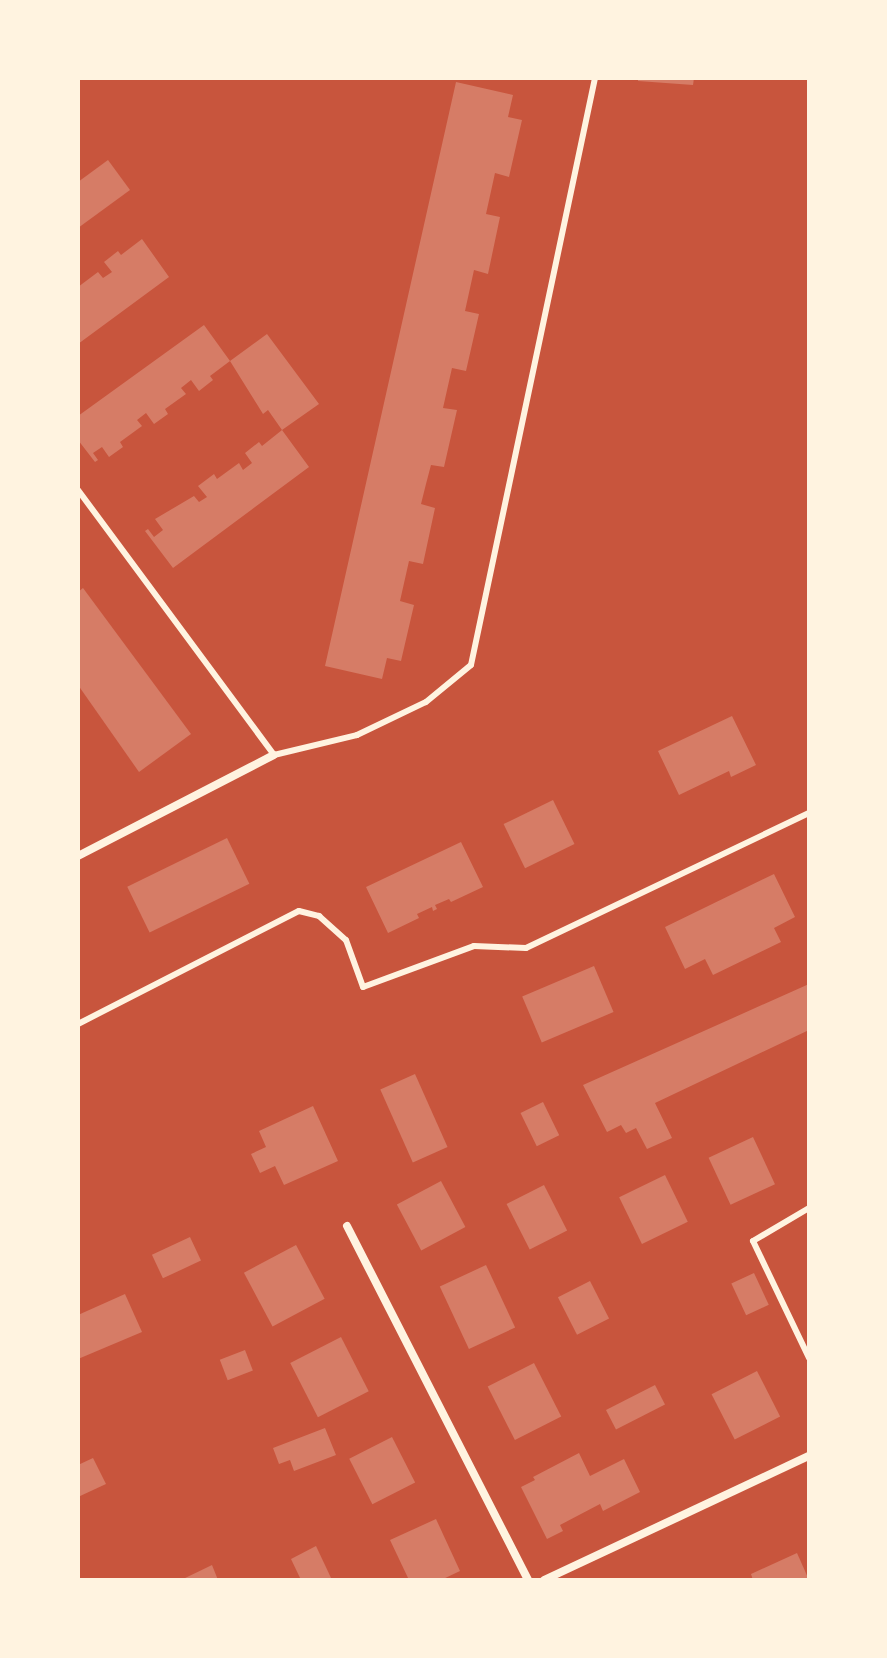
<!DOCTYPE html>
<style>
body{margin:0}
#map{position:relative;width:887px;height:1658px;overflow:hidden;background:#c8553d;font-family:Rubik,sans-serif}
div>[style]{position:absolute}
.building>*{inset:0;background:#d67c66;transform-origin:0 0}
.service>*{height:6px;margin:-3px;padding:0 3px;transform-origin:3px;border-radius:3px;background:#fff3e0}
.minor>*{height:8px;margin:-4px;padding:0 4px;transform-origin:4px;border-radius:4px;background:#fff3e0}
span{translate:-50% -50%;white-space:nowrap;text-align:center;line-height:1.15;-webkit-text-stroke:6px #fff3e0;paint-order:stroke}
.frame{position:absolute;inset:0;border:80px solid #fff3e0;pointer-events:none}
</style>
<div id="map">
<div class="building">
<i style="clip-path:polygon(638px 78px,694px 78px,693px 85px,638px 81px)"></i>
<i style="clip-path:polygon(456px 82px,513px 95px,508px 117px,522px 120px,509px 177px,495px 173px,486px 214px,500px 217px,488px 274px,474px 270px,465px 311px,479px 314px,466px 371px,452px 368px,443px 408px,457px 410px,444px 467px,431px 465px,426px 484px,421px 504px,435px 508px,423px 564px,409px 561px,400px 601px,414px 605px,401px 661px,387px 658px,382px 679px,325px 666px)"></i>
<i style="clip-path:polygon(108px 160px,130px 190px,78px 228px,78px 182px)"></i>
<i style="clip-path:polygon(142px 239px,169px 277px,78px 344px,78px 287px,98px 272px,103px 278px,112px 272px,104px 262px,118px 251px,121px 255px)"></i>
<i style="clip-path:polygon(204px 325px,230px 361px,210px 376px,213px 380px,199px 391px,191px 380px,181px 388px,186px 394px,165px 409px,168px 414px,154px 424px,146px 413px,137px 420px,142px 426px,120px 442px,123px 447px,109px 457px,102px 447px,93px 453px,98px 460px,95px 462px,78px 440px,78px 416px)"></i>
<i style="clip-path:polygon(267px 334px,319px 404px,282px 430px,309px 467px,173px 568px,145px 531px,148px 529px,154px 537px,163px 530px,155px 519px,194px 496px,199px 502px,207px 497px,198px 486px,214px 474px,217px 479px,239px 463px,243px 470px,252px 463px,245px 453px,259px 442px,262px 446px,282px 430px,268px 410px,263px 414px,230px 361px)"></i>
<i style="clip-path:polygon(83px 588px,191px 734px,139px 772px,78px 685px,78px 592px)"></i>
<i style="clip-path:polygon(732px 716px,756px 765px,731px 777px,729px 771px,679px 795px,658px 751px)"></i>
<i style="left:553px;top:800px;width:49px;height:55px;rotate:64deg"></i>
<i style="left:227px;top:838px;width:51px;height:111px;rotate:64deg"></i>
<i style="clip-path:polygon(461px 842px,483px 887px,451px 902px,449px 899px,435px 905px,437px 909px,433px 911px,432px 907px,417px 914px,419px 918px,388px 933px,366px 887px)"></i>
<i style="clip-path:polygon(774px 874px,795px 917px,774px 928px,781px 942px,713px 975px,705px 959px,685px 969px,665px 927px)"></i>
<i style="left:594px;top:966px;width:50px;height:78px;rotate:67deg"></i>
<i style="clip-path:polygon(809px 984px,809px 1030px,655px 1103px,672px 1138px,647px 1149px,636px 1128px,626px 1133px,621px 1125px,607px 1132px,583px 1085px)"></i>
<i style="left:415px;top:1074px;width:80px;height:38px;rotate:66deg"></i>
<i style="left:543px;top:1102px;width:37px;height:25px;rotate:64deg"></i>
<i style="clip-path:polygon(313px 1106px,338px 1161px,284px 1185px,275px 1166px,260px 1173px,251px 1154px,266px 1147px,259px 1131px)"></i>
<i style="left:753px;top:1137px;width:52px;height:49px;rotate:65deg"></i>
<i style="left:665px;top:1175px;width:52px;height:51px;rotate:64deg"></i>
<i style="left:441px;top:1181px;width:52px;height:50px;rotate:62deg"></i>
<i style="left:544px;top:1185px;width:51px;height:42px;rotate:63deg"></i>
<i style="left:190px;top:1237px;width:26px;height:42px;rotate:65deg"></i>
<i style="left:296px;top:1245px;width:61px;height:59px;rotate:62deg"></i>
<i style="left:486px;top:1265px;width:69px;height:51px;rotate:65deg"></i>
<i style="left:754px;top:1273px;width:35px;height:25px;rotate:65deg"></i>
<i style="left:590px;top:1281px;width:42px;height:36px;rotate:63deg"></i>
<i style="clip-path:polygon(125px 1294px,142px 1332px,78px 1359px,78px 1315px)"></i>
<i style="left:341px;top:1337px;width:61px;height:57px;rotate:63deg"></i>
<i style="left:245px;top:1350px;width:22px;height:27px;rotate:69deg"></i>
<i style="left:534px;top:1363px;width:60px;height:52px;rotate:63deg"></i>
<i style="left:757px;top:1371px;width:51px;height:51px;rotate:63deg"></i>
<i style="left:655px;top:1385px;width:22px;height:55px;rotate:63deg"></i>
<i style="clip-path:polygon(325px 1428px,336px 1455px,294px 1471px,290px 1460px,279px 1464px,273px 1448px)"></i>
<i style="left:392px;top:1437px;width:51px;height:48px;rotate:63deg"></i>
<i style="clip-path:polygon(579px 1453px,590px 1476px,624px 1459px,640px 1492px,603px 1511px,600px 1504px,560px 1525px,563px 1531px,547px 1539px,521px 1487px,535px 1480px,533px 1477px)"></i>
<i style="clip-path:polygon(93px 1458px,106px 1484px,78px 1497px,78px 1465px)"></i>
<i style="clip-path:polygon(436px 1519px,460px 1571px,441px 1580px,409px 1580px,390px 1540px)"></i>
<i style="clip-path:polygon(316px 1546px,332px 1580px,301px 1580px,291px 1559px)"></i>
<i style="clip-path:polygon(797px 1553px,809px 1580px,753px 1580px,751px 1574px)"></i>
<i style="clip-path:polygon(212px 1565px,218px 1580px,181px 1580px)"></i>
</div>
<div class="service">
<i style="left:78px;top:490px;width:330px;rotate:53.5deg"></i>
<i style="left:274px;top:755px;width:85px;rotate:-13.5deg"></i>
<i style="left:357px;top:735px;width:76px;rotate:-25.6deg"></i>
<i style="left:426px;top:702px;width:58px;rotate:-39.4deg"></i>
<i style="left:471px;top:665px;width:600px;rotate:-78.07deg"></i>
<i style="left:78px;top:1024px;width:248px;rotate:-27.1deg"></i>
<i style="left:299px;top:911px;width:21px;rotate:14deg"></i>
<i style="left:319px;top:916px;width:36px;rotate:42deg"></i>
<i style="left:346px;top:940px;width:50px;rotate:70.1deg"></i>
<i style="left:363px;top:987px;width:118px;rotate:-20.3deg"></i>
<i style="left:474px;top:946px;width:52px;rotate:2.2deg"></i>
<i style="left:526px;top:948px;width:314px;rotate:-25.5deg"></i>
<i style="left:809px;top:1208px;width:65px;rotate:149.5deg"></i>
<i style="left:753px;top:1241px;width:130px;rotate:64.4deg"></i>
</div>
<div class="minor">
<i style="left:78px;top:856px;width:220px;rotate:-27.3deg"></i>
<i style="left:347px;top:1226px;width:398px;rotate:62.9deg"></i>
<i style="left:544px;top:1580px;width:293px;rotate:-25.1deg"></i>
</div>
<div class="frame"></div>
</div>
